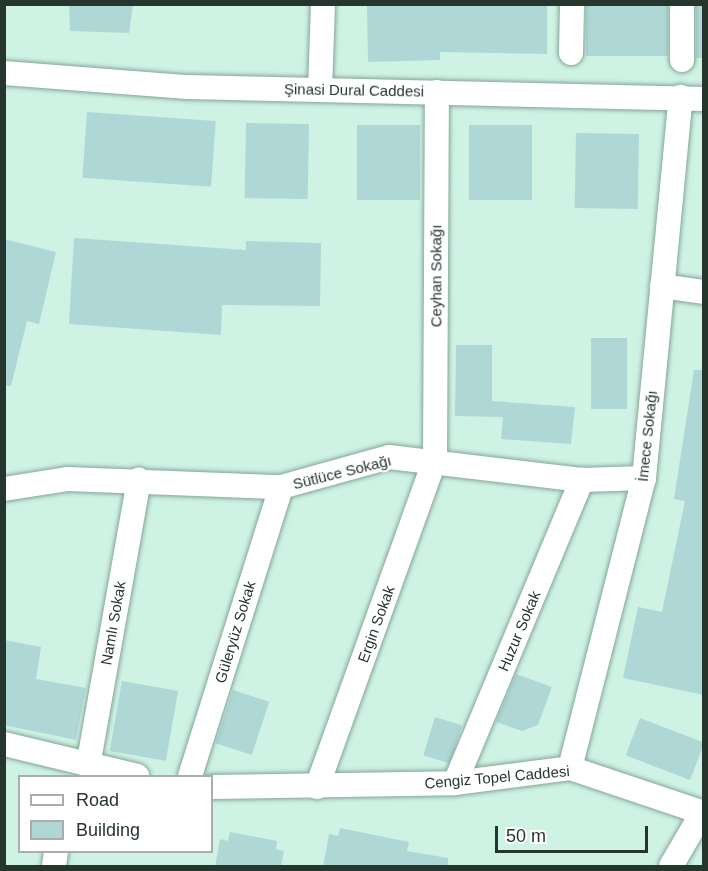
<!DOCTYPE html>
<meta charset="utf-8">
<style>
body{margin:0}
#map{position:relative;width:708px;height:871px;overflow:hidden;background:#cef2e4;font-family:Arial,sans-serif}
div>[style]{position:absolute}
.building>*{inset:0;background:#afd7d6;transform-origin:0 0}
.roads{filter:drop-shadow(0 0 2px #84a699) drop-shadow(0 0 2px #84a699)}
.minor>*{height:24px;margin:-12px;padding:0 12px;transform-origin:12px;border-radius:12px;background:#fff}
span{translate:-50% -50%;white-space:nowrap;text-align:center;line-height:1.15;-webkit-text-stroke:4.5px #fff;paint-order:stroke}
.street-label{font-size:15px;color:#27352f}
.frame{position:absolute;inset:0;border:6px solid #27352f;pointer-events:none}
.legend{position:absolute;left:18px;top:775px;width:195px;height:78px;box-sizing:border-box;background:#fff;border:2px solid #a9aeac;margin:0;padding:8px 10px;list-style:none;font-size:18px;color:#27352f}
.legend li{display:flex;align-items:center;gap:12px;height:30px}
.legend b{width:30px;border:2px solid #a9aeac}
.scale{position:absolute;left:495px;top:826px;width:153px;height:27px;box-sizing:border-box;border:3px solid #27352f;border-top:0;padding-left:8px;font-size:18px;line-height:21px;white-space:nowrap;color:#27352f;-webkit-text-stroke:4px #fff;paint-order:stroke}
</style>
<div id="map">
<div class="building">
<i style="clip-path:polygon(69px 4px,133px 4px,129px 33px,70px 31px)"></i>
<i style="clip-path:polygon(367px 4px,547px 4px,547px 54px,440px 52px,440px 60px,368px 62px)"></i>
<i style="left:586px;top:4px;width:82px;height:52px"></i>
<i style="left:696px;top:4px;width:8px;height:54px"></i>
<i style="left:87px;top:112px;width:129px;height:66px;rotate:4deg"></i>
<i style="left:246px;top:123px;width:63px;height:75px;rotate:1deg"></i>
<i style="left:357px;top:125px;width:63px;height:75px"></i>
<i style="left:469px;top:125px;width:63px;height:75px"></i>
<i style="left:576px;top:133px;width:63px;height:75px;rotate:1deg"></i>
<i style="clip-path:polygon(74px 238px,246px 250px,246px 241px,321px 243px,320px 306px,222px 305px,221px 335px,69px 324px)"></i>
<i style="clip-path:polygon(4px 239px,56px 252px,39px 324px,27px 321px,11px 386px,4px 385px)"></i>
<i style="left:591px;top:338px;width:36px;height:71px"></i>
<i style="clip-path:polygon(456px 345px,492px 345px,492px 401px,575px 407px,571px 444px,501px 439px,503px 417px,455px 416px)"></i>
<i style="clip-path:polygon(694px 370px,704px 370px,704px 695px,623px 678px,638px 607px,662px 612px,685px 501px,674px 499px)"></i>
<i style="clip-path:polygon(4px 640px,41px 647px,36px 679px,86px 688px,76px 740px,4px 725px)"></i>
<i style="clip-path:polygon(516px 674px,552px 687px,538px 725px,522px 731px,496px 722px)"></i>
<i style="left:122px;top:681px;width:57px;height:71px;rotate:10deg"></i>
<i style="left:233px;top:690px;width:38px;height:56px;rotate:18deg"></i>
<i style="left:435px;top:717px;width:28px;height:40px;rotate:17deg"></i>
<i style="left:640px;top:718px;width:69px;height:40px;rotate:21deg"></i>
<i style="clip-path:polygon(340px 828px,409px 842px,407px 851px,448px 858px,448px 867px,323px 867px,329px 834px,338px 836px)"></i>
<i style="clip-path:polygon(230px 832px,277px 841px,276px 849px,284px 851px,281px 867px,215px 867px,220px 839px,228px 841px)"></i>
</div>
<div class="roads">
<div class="minor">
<i style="left:682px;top:4px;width:56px;rotate:90deg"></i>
<i style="left:571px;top:53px;width:49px;rotate:-88.8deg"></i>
<i style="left:4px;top:73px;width:184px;rotate:4.4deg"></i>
<i style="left:187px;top:87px;width:517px;rotate:1.33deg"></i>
<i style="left:320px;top:90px;width:86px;rotate:-88deg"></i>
<i style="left:662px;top:286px;width:42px;rotate:8.1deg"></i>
<i style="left:4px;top:489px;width:65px;rotate:-8.9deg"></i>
<i style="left:68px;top:479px;width:213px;rotate:2.2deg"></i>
<i style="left:281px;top:487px;width:112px;rotate:-15.5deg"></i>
<i style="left:389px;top:457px;width:194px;rotate:6.8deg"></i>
<i style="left:582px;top:480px;width:62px;rotate:-1.8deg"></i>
<i style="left:4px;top:744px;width:137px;rotate:13.5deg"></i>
<i style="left:88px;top:766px;width:291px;rotate:-79.9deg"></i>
<i style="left:570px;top:768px;width:299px;rotate:-75.7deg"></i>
<i style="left:644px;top:478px;width:383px;rotate:-84.5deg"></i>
<i style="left:190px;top:776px;width:303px;rotate:-72.5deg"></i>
<i style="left:455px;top:783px;width:329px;rotate:-67.3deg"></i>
<i style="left:212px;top:787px;width:243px;rotate:-0.9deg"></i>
<i style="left:455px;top:783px;width:116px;rotate:-7.4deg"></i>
<i style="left:570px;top:768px;width:141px;rotate:18.6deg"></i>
<i style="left:317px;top:787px;width:348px;rotate:-70.2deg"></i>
<i style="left:435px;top:460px;width:368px;rotate:-89.7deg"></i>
<i style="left:54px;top:866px;width:14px;rotate:-82deg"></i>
<i style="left:671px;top:866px;width:61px;rotate:-59.7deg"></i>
</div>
</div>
<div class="street-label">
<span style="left:354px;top:90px;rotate:1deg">Şinasi Dural Caddesi</span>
<span style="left:436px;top:276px;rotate:-90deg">Ceyhan Sokağı</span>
<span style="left:647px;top:436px;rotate:-84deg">İmece Sokağı</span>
<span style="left:342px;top:472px;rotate:-14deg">Sütlüce Sokağı</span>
<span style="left:113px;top:623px;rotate:-80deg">Namlı Sokak</span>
<span style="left:376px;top:624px;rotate:-70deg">Ergin Sokak</span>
<span style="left:519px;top:631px;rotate:-67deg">Huzur Sokak</span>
<span style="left:235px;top:632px;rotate:-73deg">Güleryüz Sokak</span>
<span style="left:497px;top:777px;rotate:-5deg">Cengiz Topel Caddesi</span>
</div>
<div class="frame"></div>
<ul class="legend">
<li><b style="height:8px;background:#fff"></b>Road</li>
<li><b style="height:16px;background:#afd7d6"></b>Building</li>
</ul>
<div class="scale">50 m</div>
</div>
